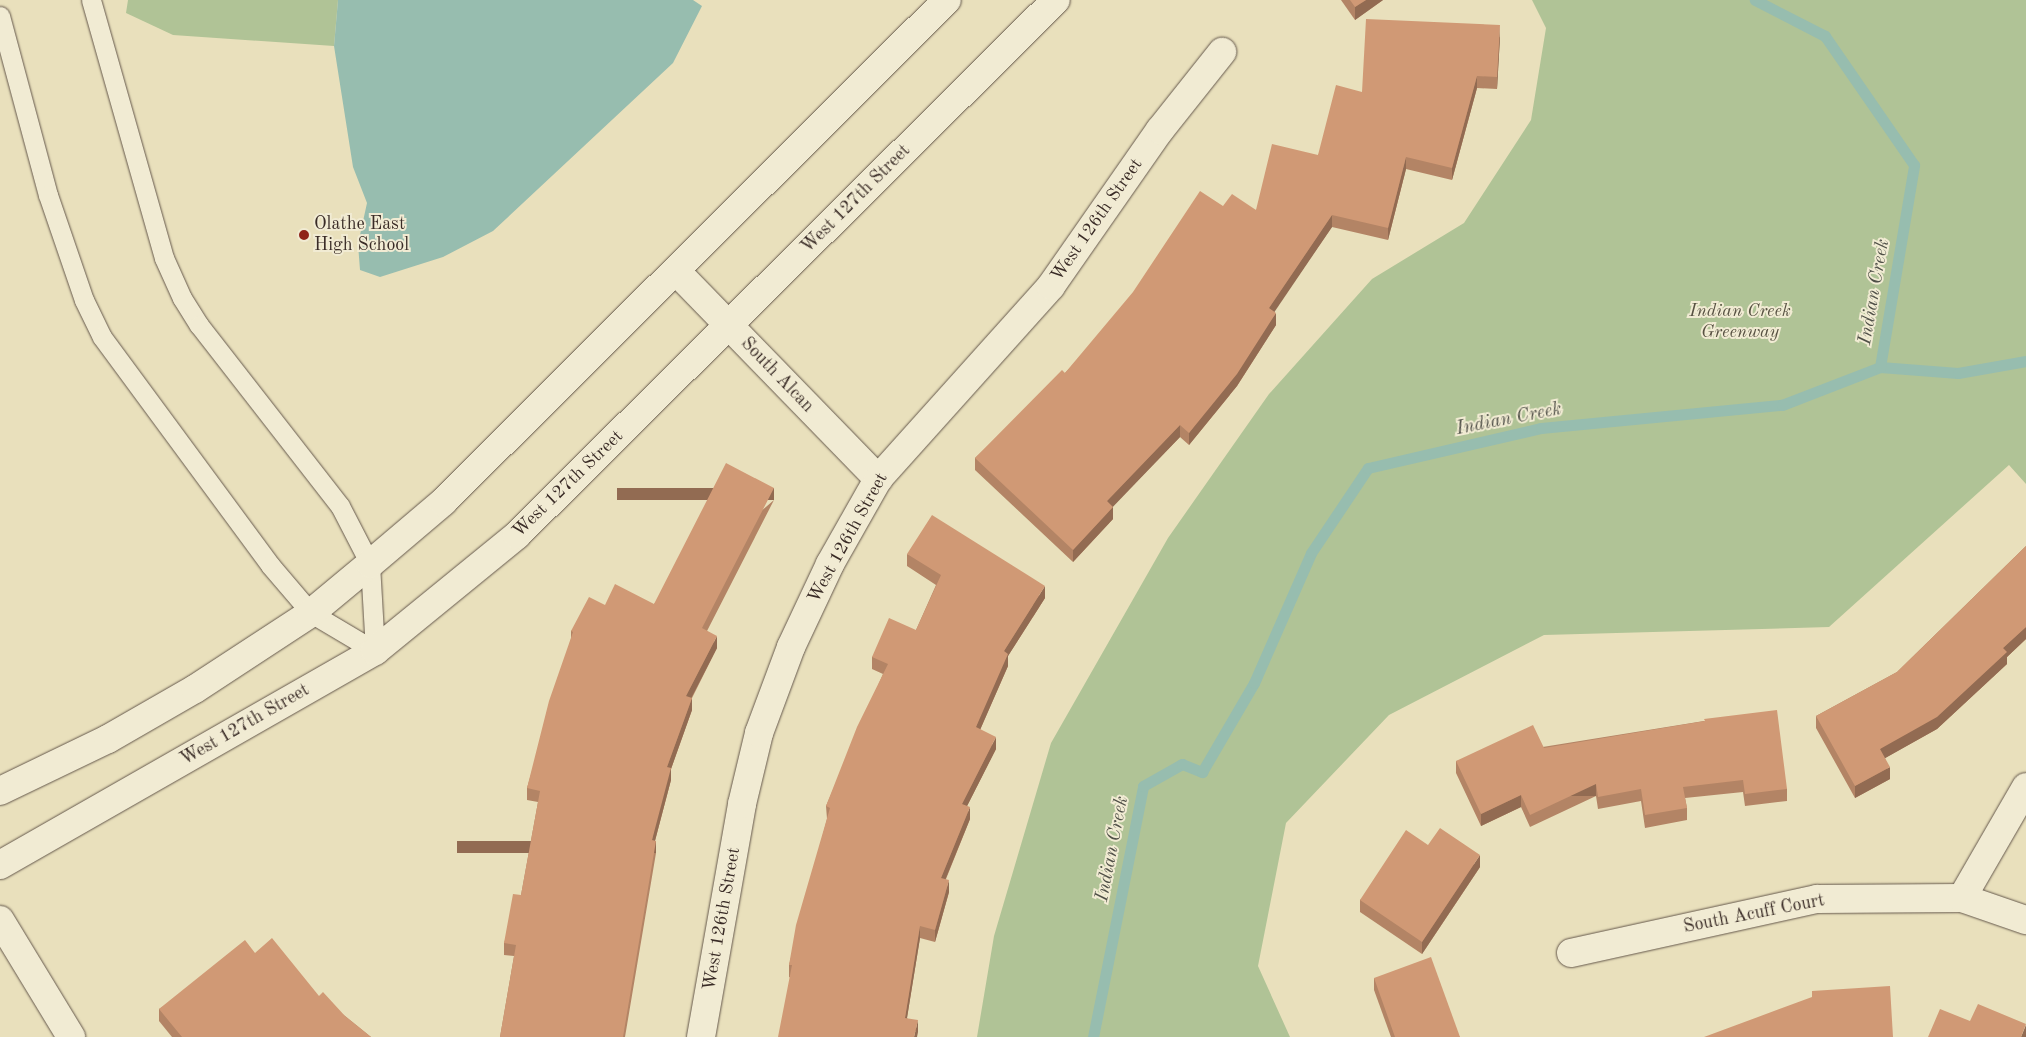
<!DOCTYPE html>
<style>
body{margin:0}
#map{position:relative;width:2026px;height:1037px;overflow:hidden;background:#e9e0bc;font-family:"Old Standard TT",serif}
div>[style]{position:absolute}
.green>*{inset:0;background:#b0c396}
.water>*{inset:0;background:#97bdaf}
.stream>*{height:11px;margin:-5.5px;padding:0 5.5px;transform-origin:5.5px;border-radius:5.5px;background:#97bdaf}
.roads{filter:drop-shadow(0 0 1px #65584c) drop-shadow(0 0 1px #65584c)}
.service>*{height:19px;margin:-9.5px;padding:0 9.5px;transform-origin:9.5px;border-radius:9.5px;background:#f1ebd3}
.minor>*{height:28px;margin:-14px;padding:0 14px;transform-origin:14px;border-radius:14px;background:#f1ebd3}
.secondary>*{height:28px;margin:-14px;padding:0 14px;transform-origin:14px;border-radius:14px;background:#f1ebd3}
.wall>*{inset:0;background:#b38465}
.shaded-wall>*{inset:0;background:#926b52;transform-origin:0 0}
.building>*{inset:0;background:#d09975}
.dots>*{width:14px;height:14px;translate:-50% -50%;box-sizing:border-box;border:2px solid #f1ebd3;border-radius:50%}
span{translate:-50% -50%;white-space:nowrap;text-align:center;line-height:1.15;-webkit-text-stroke:4px #f1ebd3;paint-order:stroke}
.street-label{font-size:18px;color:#392b26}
.poi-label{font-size:18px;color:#392b26}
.left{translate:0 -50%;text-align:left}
.park-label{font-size:18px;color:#575142;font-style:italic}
.water-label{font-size:19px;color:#505048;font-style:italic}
</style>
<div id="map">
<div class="green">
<i style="clip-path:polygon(128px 0,338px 0,334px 46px,173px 35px,126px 13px)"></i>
<i style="clip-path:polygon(1532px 0,2026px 0,2026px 484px,2009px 465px,1829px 627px,1544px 635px,1389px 715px,1286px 823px,1258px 966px,1290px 1037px,977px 1037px,994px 936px,1051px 743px,1168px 538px,1269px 394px,1372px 279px,1464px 223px,1531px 120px,1546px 28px)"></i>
</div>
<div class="water">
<i style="clip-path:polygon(338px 0,693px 0,702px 6px,673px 63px,493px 231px,443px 257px,380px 277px,360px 270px,358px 244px,367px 203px,353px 167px,334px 46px)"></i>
</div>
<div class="stream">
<i style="left:1880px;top:367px;width:78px;rotate:4.4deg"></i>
<i style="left:1958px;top:373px;width:69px;rotate:-10deg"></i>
<i style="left:1093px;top:1037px;width:256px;rotate:-78.7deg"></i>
<i style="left:1143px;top:786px;width:45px;rotate:-29.4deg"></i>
<i style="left:1182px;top:764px;width:22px;rotate:22deg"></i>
<i style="left:1202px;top:772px;width:103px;rotate:-59.7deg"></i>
<i style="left:1254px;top:683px;width:142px;rotate:-66.3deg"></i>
<i style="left:1311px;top:553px;width:102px;rotate:-56.2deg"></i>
<i style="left:1368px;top:468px;width:178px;rotate:-13deg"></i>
<i style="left:1541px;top:428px;width:242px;rotate:-5.5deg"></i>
<i style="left:1782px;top:405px;width:105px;rotate:-21.2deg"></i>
<i style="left:1880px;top:367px;width:205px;rotate:-80.4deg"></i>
<i style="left:1914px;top:165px;width:157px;rotate:-124.6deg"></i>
<i style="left:1825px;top:36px;width:79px;rotate:-152.8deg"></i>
</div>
<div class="roads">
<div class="service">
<i style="left:91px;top:0;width:268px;rotate:74.2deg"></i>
<i style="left:164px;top:258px;width:44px;rotate:65.8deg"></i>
<i style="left:182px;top:298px;width:32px;rotate:58deg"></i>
<i style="left:199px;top:325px;width:229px;rotate:52.1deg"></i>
<i style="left:340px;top:506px;width:65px;rotate:62.7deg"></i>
<i style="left:370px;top:564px;width:87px;rotate:86.7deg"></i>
<i style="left:0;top:16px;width:185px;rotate:75deg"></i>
<i style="left:48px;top:195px;width:111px;rotate:71.1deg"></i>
<i style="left:84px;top:300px;width:41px;rotate:64.1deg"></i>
<i style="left:102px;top:337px;width:283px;rotate:53.6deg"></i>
<i style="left:270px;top:565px;width:63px;rotate:49.5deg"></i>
<i style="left:311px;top:613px;width:74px;rotate:30.7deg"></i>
</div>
<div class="minor">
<i style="left:677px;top:272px;width:289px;rotate:45.8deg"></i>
<i style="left:1962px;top:898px;width:128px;rotate:-60deg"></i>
<i style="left:0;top:920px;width:137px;rotate:58.7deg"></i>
<i style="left:1571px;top:953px;width:252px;rotate:-12.4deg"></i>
<i style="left:1817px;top:899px;width:145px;rotate:-0.4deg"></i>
<i style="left:1962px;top:898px;width:68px;rotate:19deg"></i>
<i style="left:701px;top:1037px;width:237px;rotate:-80deg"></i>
<i style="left:742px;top:804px;width:73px;rotate:-76.5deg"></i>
<i style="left:759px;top:733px;width:92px;rotate:-69.6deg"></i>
<i style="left:791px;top:647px;width:92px;rotate:-64.8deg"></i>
<i style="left:830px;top:564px;width:98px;rotate:-60.5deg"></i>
<i style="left:878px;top:479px;width:259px;rotate:-48.1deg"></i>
<i style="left:1051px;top:286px;width:190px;rotate:-55.1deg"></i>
<i style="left:1160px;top:130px;width:100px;rotate:-51.5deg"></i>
</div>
<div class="secondary">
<i style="left:0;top:791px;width:120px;rotate:-25.7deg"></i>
<i style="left:108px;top:739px;width:100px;rotate:-29.9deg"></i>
<i style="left:195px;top:689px;width:139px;rotate:-33.2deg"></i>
<i style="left:311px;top:613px;width:77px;rotate:-39.7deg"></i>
<i style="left:370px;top:564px;width:96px;rotate:-40.3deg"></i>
<i style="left:443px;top:502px;width:711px;rotate:-44.89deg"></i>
<i style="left:0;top:865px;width:432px;rotate:-29.7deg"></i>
<i style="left:375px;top:651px;width:183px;rotate:-39.2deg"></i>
<i style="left:517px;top:535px;width:759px;rotate:-44.79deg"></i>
</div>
</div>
<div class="wall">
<i style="clip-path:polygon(1341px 0,1383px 0,1355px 20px)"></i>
<i style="clip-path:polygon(1500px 37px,1497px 89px,1477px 88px,1452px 180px,1406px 169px,1388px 240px,1332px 227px,1274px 311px,1276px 325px,1237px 386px,1189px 445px,1180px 437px,1113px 506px,1113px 519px,1073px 562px,975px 470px,975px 458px,1065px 373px,1223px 206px,1256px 210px,1318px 155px,1362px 92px)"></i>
<i style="clip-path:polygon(774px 500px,707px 631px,717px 648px,692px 698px,692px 710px,671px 769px,671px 780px,655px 841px,656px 853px,625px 1037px,500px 1037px,514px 956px,504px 955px,504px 943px,521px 895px,538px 802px,527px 800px,527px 788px,571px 639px,571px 631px,605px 605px,654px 604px)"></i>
<i style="clip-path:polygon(2026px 546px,2026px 639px,2007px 657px,2007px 664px,1937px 729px,1885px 758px,1890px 779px,1855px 798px,1816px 728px,1816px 716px,1897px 672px)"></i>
<i style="clip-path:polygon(907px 554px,1045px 598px,1008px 656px,1008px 666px,980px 730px,996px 749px,967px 806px,970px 819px,946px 879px,949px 892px,935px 942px,920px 938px,907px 1018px,918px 1032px,789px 977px,789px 965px,827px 819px,826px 806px,883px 674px,872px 669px,872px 657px,916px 630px,936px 585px,907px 566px)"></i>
<i style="clip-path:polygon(1704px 721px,1787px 789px,1787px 801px,1745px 806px,1743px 792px,1685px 798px,1687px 808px,1687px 820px,1645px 828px,1641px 801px,1598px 809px,1596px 796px,1530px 827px,1521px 807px,1481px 826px,1456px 773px,1456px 761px)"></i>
<i style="clip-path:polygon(1428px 845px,1480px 867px,1422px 954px,1360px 912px,1360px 900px)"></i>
<i style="clip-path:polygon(255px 953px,345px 1016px,371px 1037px,172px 1037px,159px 1021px,159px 1009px)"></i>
<i style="clip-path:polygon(1374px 978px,1460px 1037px,1391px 1037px,1374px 990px)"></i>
</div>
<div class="shaded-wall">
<i style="clip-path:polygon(1366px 0,1383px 0,1355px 20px,1355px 7px)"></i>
<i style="clip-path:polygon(1500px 25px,1500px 37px,1497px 89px,1497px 77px)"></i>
<i style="clip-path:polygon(1477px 76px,1477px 88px,1452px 180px,1452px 168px)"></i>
<i style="clip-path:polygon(1406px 157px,1406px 169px,1388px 240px,1388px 228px)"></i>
<i style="clip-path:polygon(1332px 215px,1332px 227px,1269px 320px,1269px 308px)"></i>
<i style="clip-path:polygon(1276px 313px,1276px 325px,1237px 386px,1189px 445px,1189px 433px)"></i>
<i style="clip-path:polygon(1180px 425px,1180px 437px,1107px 513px,1107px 501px)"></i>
<i style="left:774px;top:488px;width:12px;height:157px;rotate:90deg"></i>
<i style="clip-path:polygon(1113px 507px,1113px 519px,1073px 562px,1073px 550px)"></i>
<i style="clip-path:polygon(1045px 586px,1045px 598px,1008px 656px,1008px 666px,976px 739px,976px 727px,1004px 651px)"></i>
<i style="clip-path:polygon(2026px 627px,2026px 639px,2007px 657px,2007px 664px,1937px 729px,1880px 761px,1880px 749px,2003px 648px)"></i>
<i style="clip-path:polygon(717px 636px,717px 648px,686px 708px,686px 696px)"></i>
<i style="clip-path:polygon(692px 698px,692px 710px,671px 769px,671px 780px,652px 852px,652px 840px,667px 767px)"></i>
<i style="clip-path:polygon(996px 737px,996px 749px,962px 816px,962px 804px)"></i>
<i style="clip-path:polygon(1890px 767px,1890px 779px,1855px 798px,1855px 786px)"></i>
<i style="left:1596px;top:784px;width:12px;height:73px;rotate:90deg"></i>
<i style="clip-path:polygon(1521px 795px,1521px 807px,1481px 826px,1481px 814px)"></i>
<i style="clip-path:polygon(970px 807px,970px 819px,941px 890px,941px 878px)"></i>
<i style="left:656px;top:841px;width:12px;height:199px;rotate:90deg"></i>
<i style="clip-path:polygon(1480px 855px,1480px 867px,1422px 954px,1422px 942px)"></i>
<i style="clip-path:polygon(949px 880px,949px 892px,935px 942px,935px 930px)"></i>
<i style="clip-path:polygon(920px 926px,920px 938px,905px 1030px,905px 1018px)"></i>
<i style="clip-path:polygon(918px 1020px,918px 1032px,917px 1037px,914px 1037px)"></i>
<i style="clip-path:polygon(2026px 1025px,2026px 1037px,2021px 1037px)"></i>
</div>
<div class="building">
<i style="clip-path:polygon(1350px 0,1366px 0,1355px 7px)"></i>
<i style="clip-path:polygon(1366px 19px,1500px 25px,1497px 77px,1477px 76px,1452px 168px,1406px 157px,1388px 228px,1332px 215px,1269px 308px,1276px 313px,1237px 374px,1189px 433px,1180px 425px,1107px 501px,1113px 507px,1073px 550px,975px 458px,1062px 370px,1065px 373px,1133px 292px,1200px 191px,1223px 206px,1232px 194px,1256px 210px,1272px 144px,1318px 155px,1336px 85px,1362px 92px)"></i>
<i style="clip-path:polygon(726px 463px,774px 488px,702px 628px,717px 636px,686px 696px,692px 698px,667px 767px,671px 768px,652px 840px,656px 841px,623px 1037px,500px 1037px,516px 945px,504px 943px,513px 894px,521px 895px,540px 791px,527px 788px,549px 701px,573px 632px,571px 631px,589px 597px,605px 605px,615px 584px,654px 604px)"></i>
<i style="clip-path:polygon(932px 515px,1045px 586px,1004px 651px,1008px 654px,976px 727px,996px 737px,962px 804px,970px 807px,941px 878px,949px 880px,935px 930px,920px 926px,905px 1018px,918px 1020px,914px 1037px,778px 1037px,792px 965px,789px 965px,796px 925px,830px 808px,826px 806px,857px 727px,888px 664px,872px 657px,889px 618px,916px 630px,941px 575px,907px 554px)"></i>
<i style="clip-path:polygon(2026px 546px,2026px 627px,2003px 648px,2007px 652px,1937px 717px,1880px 749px,1890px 767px,1855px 786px,1816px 716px,1897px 672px)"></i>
<i style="clip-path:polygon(1777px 710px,1787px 789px,1745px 794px,1743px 780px,1683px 787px,1687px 808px,1645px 815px,1641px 789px,1598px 797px,1596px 784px,1530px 815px,1521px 795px,1481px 814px,1456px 761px,1533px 725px,1544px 748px,1705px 721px,1704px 719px)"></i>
<i style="clip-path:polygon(1440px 828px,1480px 855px,1422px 942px,1360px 900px,1406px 830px,1428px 845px)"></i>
<i style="clip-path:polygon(272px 938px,319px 996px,323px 992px,345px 1016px,371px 1037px,182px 1037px,159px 1009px,245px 940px,255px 953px)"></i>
<i style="clip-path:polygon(1431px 957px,1460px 1037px,1395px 1037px,1374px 978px)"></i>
<i style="clip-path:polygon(1890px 986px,1893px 1037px,1704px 1037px,1812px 997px,1812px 991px)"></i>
<i style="clip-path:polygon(1978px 1004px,2026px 1024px,2021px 1037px,1928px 1037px,1940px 1009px,1970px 1021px)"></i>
</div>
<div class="dots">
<i style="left:304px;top:235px;background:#8f2418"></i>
</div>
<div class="street-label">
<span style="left:856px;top:199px;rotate:-45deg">West 127th Street</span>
<span style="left:1097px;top:220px;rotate:-55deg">West 126th Street</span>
<span style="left:777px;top:375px;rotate:46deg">South Alcan</span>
<span style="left:568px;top:484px;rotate:-44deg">West 127th Street</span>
<span style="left:848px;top:538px;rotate:-61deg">West 126th Street</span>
<span style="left:245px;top:725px;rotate:-30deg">West 127th Street</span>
<span style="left:1754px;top:914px;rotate:-11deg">South Acuff Court</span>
<span style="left:722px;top:919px;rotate:-80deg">West 126th Street</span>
</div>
<div class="poi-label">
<span class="left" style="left:314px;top:235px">Olathe East<br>High School</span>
</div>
<div class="park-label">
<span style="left:1740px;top:322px">Indian Creek<br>Greenway</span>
</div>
<div class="water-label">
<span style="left:1875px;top:292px;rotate:-80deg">Indian Creek</span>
<span style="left:1509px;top:420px;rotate:-11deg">Indian Creek</span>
<span style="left:1113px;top:849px;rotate:-79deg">Indian Creek</span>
</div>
</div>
